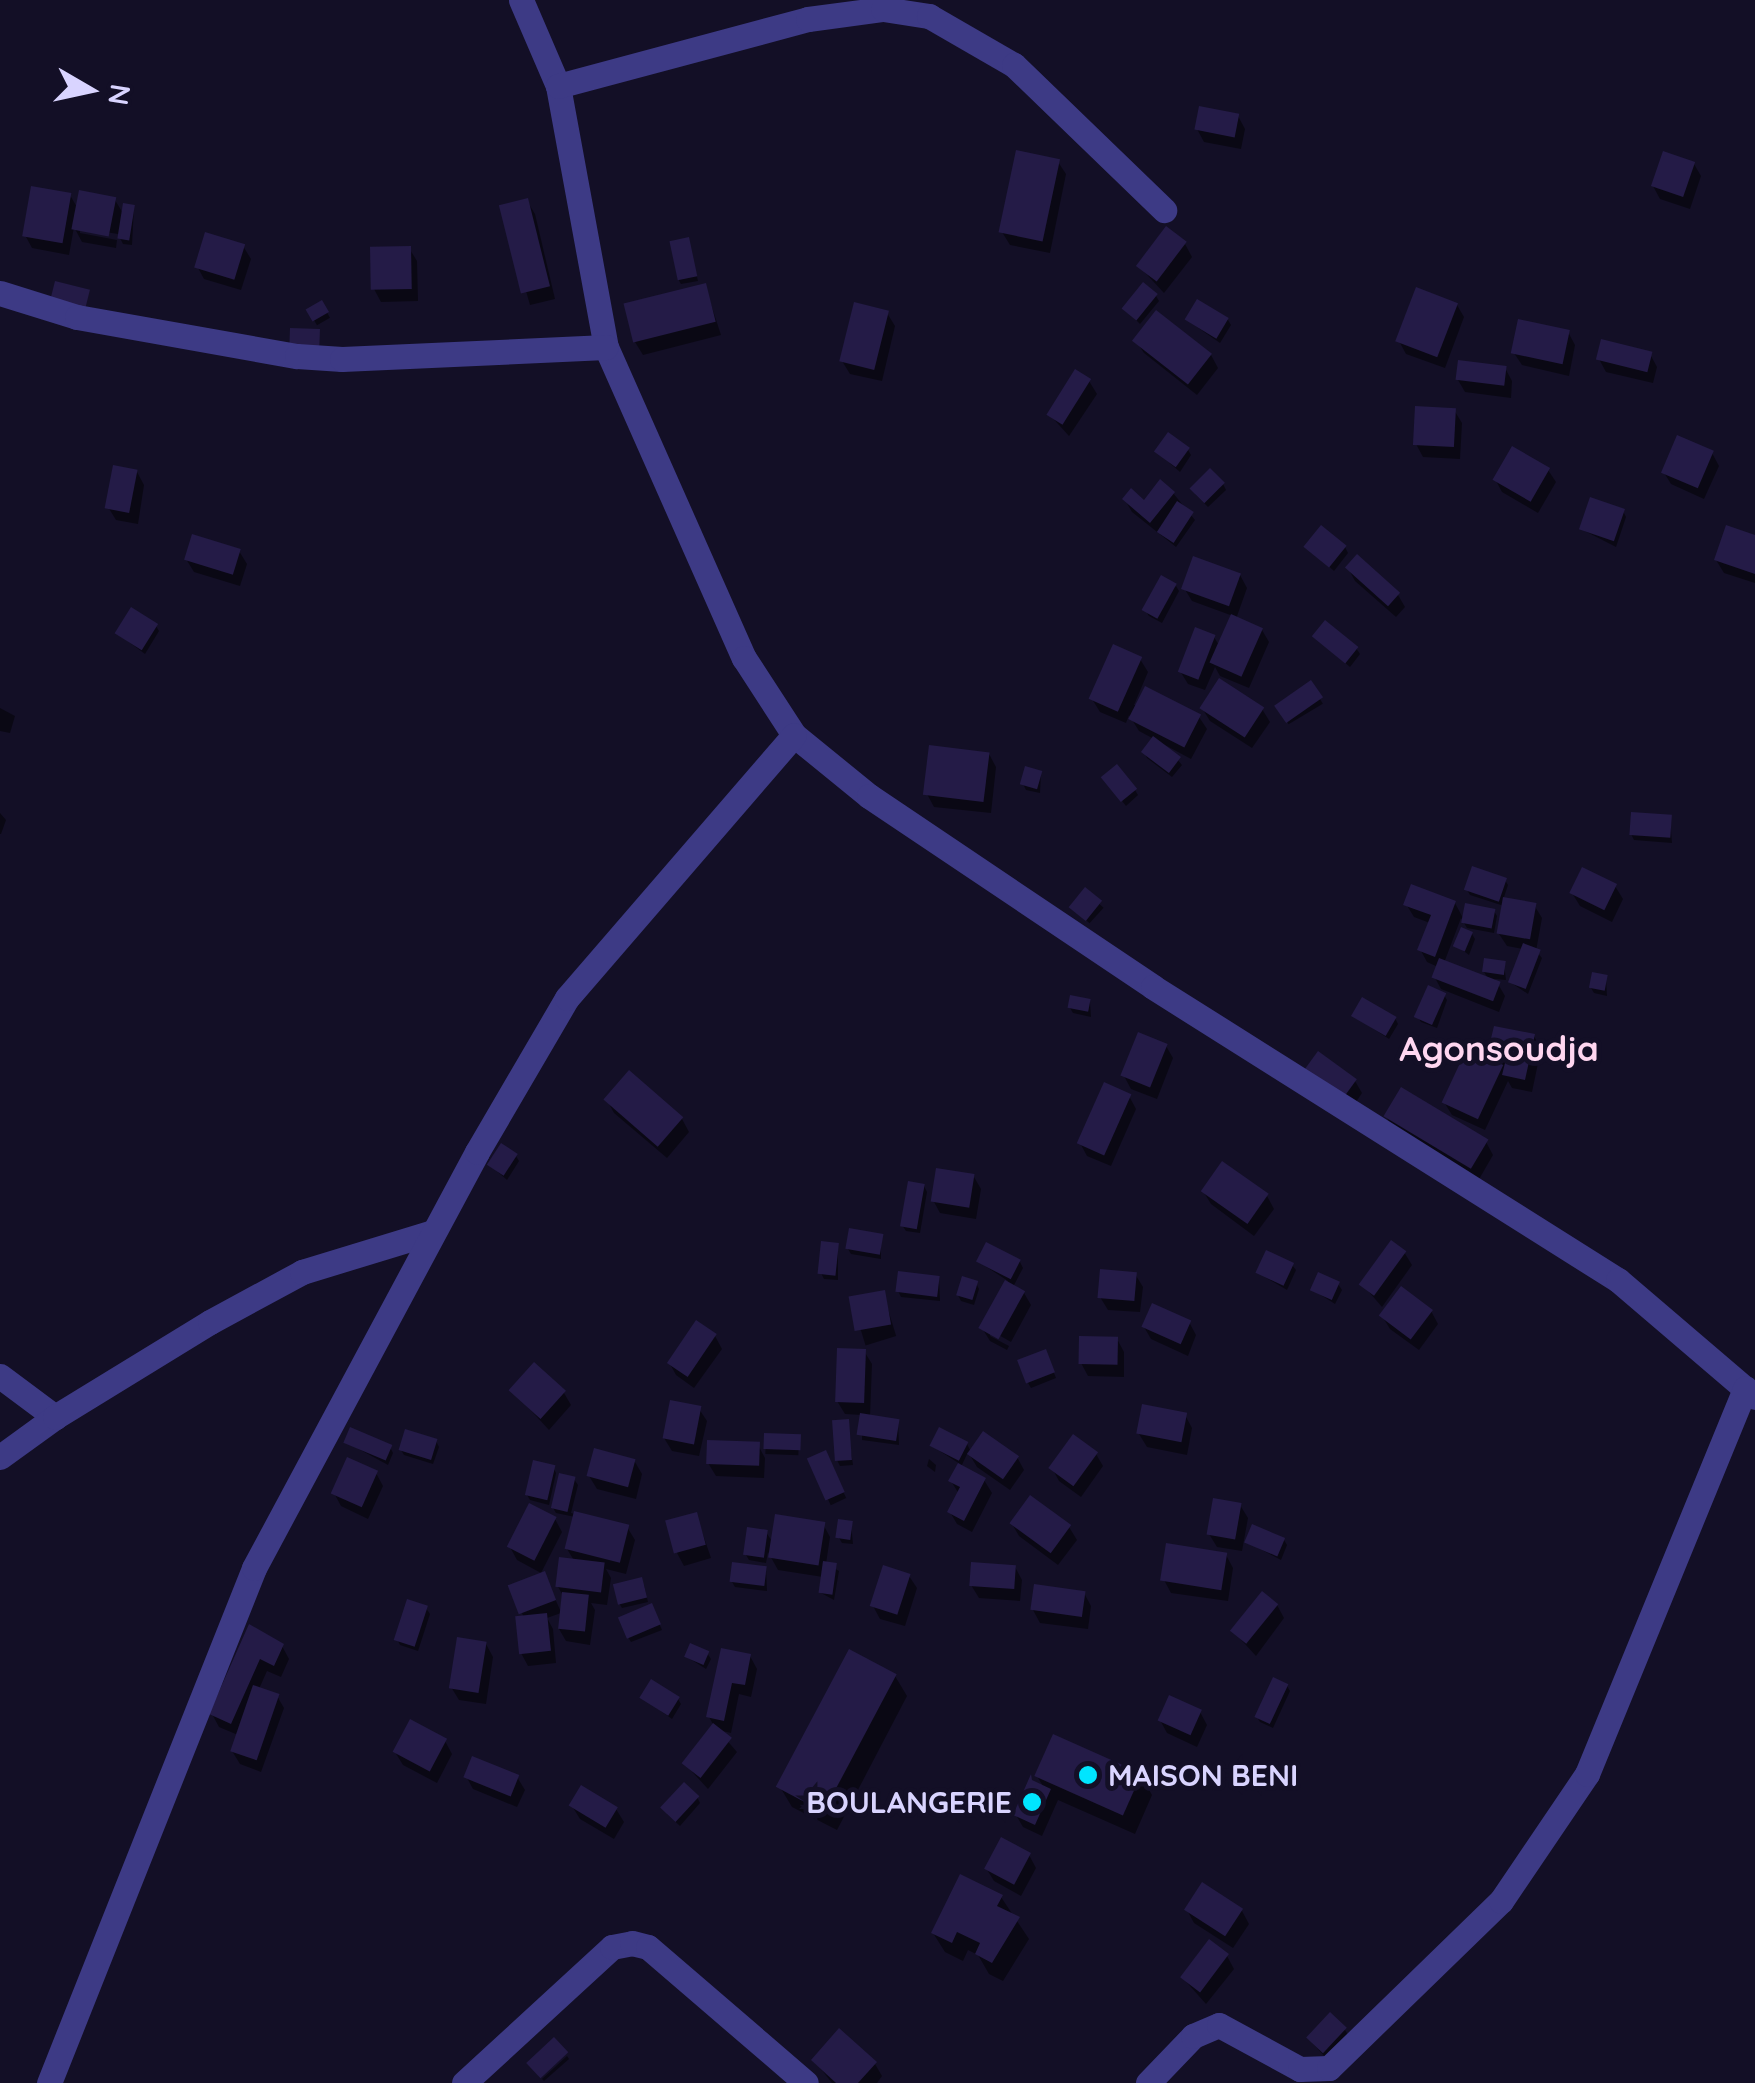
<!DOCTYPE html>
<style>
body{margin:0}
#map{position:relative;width:1755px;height:2083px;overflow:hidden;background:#130f26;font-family:Quicksand,sans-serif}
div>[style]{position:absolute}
.shadow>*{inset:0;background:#0007;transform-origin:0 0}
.building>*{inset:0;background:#241b47;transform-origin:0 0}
.minor>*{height:25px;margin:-12.5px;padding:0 12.5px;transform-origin:12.5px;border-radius:12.5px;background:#3d3a85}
.dots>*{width:28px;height:28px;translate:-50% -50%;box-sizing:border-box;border:5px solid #130f26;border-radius:50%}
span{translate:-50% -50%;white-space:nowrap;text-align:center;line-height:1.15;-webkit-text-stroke:10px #130f26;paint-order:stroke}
.poi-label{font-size:30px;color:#d9d4ff;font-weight:700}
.left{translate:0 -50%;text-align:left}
.right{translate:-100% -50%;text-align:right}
.quarter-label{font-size:35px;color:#ffd6f0;font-weight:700}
.north{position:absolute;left:40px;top:40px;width:100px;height:100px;-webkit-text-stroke:8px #130f26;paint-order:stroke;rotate:99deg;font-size:28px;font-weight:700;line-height:40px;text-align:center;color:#d9d4ff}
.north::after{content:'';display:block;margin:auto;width:35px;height:45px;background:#d9d4ff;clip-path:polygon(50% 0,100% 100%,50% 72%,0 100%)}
</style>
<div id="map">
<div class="shadow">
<i style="clip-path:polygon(1238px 116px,1245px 129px,1241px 149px,1204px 142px,1197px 129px)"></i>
<i style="clip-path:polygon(1058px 162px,1066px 174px,1050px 253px,1010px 245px,1002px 232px)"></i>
<i style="clip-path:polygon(1694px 164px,1701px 176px,1690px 209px,1660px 199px,1653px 186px)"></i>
<i style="clip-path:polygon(70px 195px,78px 209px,115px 200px,124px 215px,134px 207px,132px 245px,123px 244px,118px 234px,80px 228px,80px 233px,117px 240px,116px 248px,82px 242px,74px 227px,69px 255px,32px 248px,25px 235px)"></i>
<i style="clip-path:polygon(527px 201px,535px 214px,555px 299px,530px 305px,502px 207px)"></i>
<i style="clip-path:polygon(688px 239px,698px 281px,681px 284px,678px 279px)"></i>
<i style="clip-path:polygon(1185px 244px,1192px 257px,1164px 293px,1138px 265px)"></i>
<i style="clip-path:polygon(243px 246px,251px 259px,241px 290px,204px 279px,197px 266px)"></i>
<i style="clip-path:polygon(409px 248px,417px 261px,418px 301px,381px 302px,374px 289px)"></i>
<i style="clip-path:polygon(705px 286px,721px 335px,643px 355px,635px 342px)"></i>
<i style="clip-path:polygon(1156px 296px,1159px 301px,1140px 324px,1125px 309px)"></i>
<i style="left:322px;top:304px;width:16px;height:15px;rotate:60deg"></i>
<i style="clip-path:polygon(1457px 305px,1464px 317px,1445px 368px,1406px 354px,1399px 341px)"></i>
<i style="clip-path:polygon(887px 313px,895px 326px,882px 381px,850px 374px,842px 361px)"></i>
<i style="clip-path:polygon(1187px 320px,1228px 320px,1231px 325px,1220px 343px)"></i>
<i style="clip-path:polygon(1568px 332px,1575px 345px,1569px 376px,1522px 365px,1514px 353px)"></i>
<i style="clip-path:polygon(1136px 341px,1211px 355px,1218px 368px,1197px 395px,1144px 353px)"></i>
<i style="clip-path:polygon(1650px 354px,1657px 367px,1653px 383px,1606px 372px,1599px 359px)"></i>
<i style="clip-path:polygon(1505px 368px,1512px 381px,1511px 398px,1465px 392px,1458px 380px)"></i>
<i style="clip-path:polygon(1089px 381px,1097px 394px,1069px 436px,1049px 414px)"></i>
<i style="clip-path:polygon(1454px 410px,1462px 423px,1460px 459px,1423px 457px,1416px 444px)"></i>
<i style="clip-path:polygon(1188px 450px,1191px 455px,1180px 472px,1157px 452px)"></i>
<i style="clip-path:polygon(1712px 453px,1719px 466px,1704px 499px,1671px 484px,1663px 471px)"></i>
<i style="clip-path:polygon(1548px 470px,1556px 482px,1538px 513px,1502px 492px,1495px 479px)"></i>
<i style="clip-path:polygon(137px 472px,144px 485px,138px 524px,116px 520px,108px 507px)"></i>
<i style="clip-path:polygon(1223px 484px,1226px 490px,1208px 507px,1195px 494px)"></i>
<i style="clip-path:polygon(1173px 493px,1195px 520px,1176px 547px,1132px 512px,1125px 500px,1145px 503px)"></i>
<i style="clip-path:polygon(1623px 511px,1626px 517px,1616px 547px,1579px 528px)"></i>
<i style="clip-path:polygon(1755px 537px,1755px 583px,1724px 573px,1716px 560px)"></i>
<i style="clip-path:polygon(1307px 547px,1345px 547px,1348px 553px,1334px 571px)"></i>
<i style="clip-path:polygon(239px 551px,247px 564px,240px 586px,194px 572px,186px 559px)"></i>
<i style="clip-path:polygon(1348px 568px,1398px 595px,1405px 607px,1396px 617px,1355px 581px)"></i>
<i style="clip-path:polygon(1240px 575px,1247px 588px,1236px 619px,1262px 630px,1269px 642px,1249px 688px,1220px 676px,1215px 667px,1205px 690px,1188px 684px,1180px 671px,1214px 637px,1220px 647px,1233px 616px,1192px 601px,1184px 588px)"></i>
<i style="clip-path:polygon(1176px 586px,1179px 591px,1162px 623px,1149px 616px,1145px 610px)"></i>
<i style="clip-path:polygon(156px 626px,159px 631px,145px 654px,117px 633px)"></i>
<i style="clip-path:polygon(1315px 637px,1356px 648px,1360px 654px,1350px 667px)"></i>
<i style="clip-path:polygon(1140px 659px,1148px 672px,1134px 705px,1199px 717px,1207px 729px,1191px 759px,1165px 745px,1182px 765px,1172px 777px,1147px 758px,1144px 752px,1154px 739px,1139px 731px,1129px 715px,1126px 723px,1100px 712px,1092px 699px)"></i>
<i style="left:1311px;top:684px;width:23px;height:40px;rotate:59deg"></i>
<i style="clip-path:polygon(0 708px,15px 716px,10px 733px,0 731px)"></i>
<i style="clip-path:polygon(1202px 708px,1262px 709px,1270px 722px,1252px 748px,1210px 721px)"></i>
<i style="clip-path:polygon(989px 754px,996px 767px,991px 813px,934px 807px,927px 794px)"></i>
<i style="clip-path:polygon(1041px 773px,1040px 793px,1026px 790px,1023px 784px)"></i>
<i style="clip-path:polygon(1108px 783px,1135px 790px,1138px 795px,1126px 806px)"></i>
<i style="clip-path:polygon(0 813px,6px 820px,1px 834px,0 834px)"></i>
<i style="clip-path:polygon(1670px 818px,1672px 843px,1634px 840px,1631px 834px)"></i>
<i style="clip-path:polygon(1505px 880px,1508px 885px,1503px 900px,1534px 905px,1542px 918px,1536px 951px,1542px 958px,1528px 994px,1510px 982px,1523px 949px,1507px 946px,1499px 934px,1504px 906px,1470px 895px,1467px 890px)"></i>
<i style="clip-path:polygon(1615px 886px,1623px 899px,1612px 922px,1580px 906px,1572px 893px)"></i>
<i style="left:1085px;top:891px;width:25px;height:21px;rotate:42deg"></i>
<i style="clip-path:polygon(1455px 903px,1464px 920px,1494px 911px,1497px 916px,1494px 933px,1467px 928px,1461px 918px,1444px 963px,1489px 980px,1484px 972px,1504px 964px,1506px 980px,1495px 979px,1505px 996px,1499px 1012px,1441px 989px,1434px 976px,1438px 967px,1427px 962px,1420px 949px,1430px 923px,1414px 917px,1406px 904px)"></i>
<i style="clip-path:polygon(1472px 934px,1475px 939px,1469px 955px,1457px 946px)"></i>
<i style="clip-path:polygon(1606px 978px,1607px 996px,1594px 993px,1591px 988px)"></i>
<i style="clip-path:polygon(1444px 995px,1447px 1000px,1437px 1028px,1421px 1022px,1418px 1017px)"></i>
<i style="clip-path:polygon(1090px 1002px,1091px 1017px,1073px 1013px,1070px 1008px)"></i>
<i style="clip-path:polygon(1354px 1016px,1395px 1018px,1398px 1024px,1389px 1039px)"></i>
<i style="clip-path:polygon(1534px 1036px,1541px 1049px,1532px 1092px,1512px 1088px,1508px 1081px,1485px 1130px,1452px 1115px,1444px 1102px,1496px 1065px,1490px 1054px)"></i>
<i style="clip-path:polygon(1166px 1046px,1173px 1058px,1157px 1099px,1131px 1089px,1124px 1076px)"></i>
<i style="clip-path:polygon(1306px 1071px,1355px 1081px,1362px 1093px,1350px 1111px)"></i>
<i style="clip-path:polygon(1129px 1096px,1136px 1109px,1111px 1166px,1087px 1156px,1080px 1143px)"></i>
<i style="clip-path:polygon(607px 1100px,682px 1119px,689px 1132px,667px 1158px,614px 1113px)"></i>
<i style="clip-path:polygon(1386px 1116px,1486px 1142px,1493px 1155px,1478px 1181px,1393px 1129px)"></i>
<i style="clip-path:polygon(516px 1156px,519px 1161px,507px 1180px,490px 1165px)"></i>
<i style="clip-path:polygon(974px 1177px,981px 1189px,976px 1219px,940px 1213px,933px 1200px)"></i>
<i style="clip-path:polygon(924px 1186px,927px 1192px,920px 1233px,906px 1231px,902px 1225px)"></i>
<i style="clip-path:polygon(1203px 1191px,1267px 1196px,1274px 1209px,1254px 1236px,1211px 1204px)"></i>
<i style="clip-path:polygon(881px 1237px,881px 1259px,851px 1254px,848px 1249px)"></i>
<i style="clip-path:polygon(838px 1245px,838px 1280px,824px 1279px,821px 1273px)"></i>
<i style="clip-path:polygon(1404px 1252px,1412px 1265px,1382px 1307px,1363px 1285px)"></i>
<i style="clip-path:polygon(979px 1262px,1020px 1262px,1023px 1268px,1013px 1287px,1024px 1293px,1031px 1305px,1011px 1342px,990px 1330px,990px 1336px,1009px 1346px,1007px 1350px,990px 1341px,982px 1328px,1008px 1281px)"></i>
<i style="clip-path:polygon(1292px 1265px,1296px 1270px,1287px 1290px,1258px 1273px)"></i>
<i style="clip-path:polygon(1135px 1274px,1143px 1287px,1140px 1312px,1108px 1310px,1100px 1297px)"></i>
<i style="clip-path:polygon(939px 1278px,940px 1301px,901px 1297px,898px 1291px)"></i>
<i style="clip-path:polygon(976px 1283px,979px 1289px,974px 1305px,961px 1301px,958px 1295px)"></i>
<i style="clip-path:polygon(1338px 1284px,1342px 1290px,1335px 1304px,1313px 1290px)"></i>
<i style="left:883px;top:1293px;width:45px;height:32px;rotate:73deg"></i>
<i style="clip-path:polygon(1431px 1311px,1438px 1324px,1419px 1350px,1390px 1329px,1382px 1316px)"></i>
<i style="clip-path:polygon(1189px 1322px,1196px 1335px,1188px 1356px,1151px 1339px,1144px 1327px)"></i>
<i style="clip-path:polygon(715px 1336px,722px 1349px,694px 1388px,676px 1375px,669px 1362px)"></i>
<i style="clip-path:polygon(1117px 1339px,1124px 1352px,1124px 1377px,1088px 1376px,1081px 1363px)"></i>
<i style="clip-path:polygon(864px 1351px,872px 1364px,870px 1417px,898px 1421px,899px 1445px,862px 1440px,862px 1415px,845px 1414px,837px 1401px)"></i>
<i style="clip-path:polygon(1048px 1358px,1056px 1378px,1031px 1388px,1028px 1383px)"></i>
<i style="clip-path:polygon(512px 1390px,564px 1393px,571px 1405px,549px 1430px)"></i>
<i style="clip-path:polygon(699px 1409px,707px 1421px,699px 1456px,672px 1451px,664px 1438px)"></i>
<i style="clip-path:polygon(1185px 1415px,1192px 1428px,1187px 1455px,1147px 1447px,1139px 1434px)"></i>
<i style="clip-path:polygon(847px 1422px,853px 1465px,840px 1466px,837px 1460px)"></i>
<i style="left:766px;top:1435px;width:33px;height:19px;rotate:2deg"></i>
<i style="clip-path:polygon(436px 1441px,439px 1447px,433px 1464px,404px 1455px,401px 1450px)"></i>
<i style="clip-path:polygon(346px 1442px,390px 1447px,393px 1453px,388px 1465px)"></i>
<i style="clip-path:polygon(967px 1444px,971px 1452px,1017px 1457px,1024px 1470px,1010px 1490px,977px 1467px,968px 1452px,961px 1467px,984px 1480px,992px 1493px,972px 1532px,957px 1524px,950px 1512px,959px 1494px,951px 1481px,960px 1464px,932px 1446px)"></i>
<i style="clip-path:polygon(758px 1445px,765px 1458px,764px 1478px,716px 1476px,708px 1463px)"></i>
<i style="clip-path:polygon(1096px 1454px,1103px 1466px,1081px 1497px,1059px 1481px,1052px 1468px)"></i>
<i style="left:828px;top:1459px;width:43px;height:17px;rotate:65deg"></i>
<i style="clip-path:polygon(929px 1459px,936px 1465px,935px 1472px,927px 1466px)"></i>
<i style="clip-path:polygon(635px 1462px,642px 1474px,636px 1499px,597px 1489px,589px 1476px)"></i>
<i style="clip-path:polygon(553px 1467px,556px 1473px,549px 1505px,530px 1500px,527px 1495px)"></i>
<i style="clip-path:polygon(376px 1473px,383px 1486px,368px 1519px,341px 1506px,334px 1493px)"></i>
<i style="clip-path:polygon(574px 1479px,578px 1485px,571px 1513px,627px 1527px,635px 1540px,626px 1574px,606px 1569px,611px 1578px,607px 1605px,591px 1603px,595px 1610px,590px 1645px,566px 1641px,559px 1629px,561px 1613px,547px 1618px,553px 1629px,556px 1663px,528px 1666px,521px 1653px,524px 1618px,511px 1586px,544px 1574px,561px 1612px,564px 1597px,558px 1587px,575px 1562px,567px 1549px,575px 1517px,556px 1513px,553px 1508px)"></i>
<i style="clip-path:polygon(1240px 1505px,1248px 1518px,1242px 1551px,1217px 1547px,1209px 1534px)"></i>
<i style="clip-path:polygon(696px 1514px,711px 1558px,684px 1566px,677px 1553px)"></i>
<i style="clip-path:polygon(555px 1519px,562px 1532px,541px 1573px,517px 1560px,510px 1547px)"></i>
<i style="clip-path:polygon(851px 1523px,853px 1544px,842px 1543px,839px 1538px)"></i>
<i style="clip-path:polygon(823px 1524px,830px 1537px,826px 1564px,839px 1571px,834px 1600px,821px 1593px,823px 1577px,778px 1570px,768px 1552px,766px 1563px,749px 1560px,746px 1555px,766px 1532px,773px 1543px)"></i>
<i style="clip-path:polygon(1012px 1524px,1069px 1527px,1077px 1540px,1058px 1565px,1019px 1536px)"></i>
<i style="clip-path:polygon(1284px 1540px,1287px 1545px,1281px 1560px,1247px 1542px)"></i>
<i style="clip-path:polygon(1226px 1555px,1233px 1568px,1228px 1601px,1171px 1593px,1164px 1580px)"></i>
<i style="clip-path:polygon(1015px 1567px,1022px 1580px,1020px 1601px,979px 1598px,971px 1585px)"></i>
<i style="clip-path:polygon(766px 1568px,767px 1591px,735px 1587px,732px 1582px)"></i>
<i style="clip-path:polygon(909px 1576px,917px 1588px,905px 1626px,880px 1619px,873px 1606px)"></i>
<i style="clip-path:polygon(644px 1585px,648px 1602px,622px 1608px,619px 1603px)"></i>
<i style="clip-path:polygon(1084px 1593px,1091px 1606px,1088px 1629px,1040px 1623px,1033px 1610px)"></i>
<i style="clip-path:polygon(1277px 1605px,1284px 1618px,1256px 1656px,1234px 1632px)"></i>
<i style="clip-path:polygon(426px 1608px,430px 1614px,418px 1651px,400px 1645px,397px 1639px)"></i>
<i style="clip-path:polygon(654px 1612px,662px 1630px,631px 1642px,628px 1637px)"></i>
<i style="clip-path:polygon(250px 1628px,282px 1646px,289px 1659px,281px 1677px,267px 1671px,259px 1689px,277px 1696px,284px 1708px,261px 1772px,240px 1764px,232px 1751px,238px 1735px,219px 1727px,212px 1714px)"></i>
<i style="clip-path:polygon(486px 1644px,493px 1657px,486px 1704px,459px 1700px,451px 1687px)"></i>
<i style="clip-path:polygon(707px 1653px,711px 1659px,706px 1669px,687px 1657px)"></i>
<i style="clip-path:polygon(750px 1656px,757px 1669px,751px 1697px,739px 1694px,731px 1733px,718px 1730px,737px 1752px,708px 1789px,684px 1763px,714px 1726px,709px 1717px)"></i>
<i style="clip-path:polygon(895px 1676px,907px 1696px,837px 1830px,792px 1807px,780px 1787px)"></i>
<i style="clip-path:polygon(1287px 1686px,1290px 1691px,1273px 1728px,1260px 1722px,1257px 1717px)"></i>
<i style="clip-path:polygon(643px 1698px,678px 1699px,681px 1704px,672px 1719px)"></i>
<i style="clip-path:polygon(1200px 1712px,1207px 1725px,1197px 1747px,1167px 1733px,1160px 1720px)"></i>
<i style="clip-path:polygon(445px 1741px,452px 1754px,437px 1783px,403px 1765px,395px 1752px)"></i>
<i style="clip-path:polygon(1141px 1775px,1152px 1795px,1135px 1834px,1058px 1800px,1042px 1836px,1023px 1827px,1016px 1815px,1044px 1788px,1037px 1776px)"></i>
<i style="clip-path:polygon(466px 1776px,517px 1777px,525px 1790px,517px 1807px,473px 1789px)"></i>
<i style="clip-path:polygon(697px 1797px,700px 1803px,680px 1826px,667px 1814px)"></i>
<i style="clip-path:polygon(572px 1806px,616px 1809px,624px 1822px,614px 1839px,580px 1819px)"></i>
<i style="clip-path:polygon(1029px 1855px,1036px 1868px,1021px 1896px,994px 1881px,986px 1868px)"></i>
<i style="clip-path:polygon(1001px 1897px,1029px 1939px,1003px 1981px,989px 1974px,978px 1955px,968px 1950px,963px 1961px,945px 1952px,933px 1933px)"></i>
<i style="clip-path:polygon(1187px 1910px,1242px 1911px,1249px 1924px,1233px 1948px,1194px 1923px)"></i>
<i style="clip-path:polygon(1227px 1956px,1234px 1969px,1206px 2004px,1182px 1977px)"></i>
<i style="clip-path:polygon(1345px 2030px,1348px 2035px,1326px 2058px,1308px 2038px)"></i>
<i style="clip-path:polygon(567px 2056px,569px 2059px,544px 2081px,542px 2079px)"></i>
<i style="clip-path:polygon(814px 2060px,875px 2064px,882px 2076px,877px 2083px,832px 2083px)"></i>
</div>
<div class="building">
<i style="left:1199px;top:106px;width:41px;height:24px;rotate:11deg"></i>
<i style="left:1016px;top:150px;width:45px;height:84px;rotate:12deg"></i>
<i style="left:1663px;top:151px;width:34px;height:37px;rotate:19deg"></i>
<i style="left:31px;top:186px;width:41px;height:51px;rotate:10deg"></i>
<i style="left:79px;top:190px;width:38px;height:40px;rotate:11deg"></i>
<i style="left:528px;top:198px;width:91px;height:30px;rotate:76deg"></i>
<i style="left:123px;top:203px;width:12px;height:36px;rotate:9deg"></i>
<i style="left:1166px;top:226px;width:26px;height:50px;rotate:37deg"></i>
<i style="left:205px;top:232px;width:42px;height:37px;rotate:17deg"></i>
<i style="left:689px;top:237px;width:40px;height:20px;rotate:78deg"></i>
<i style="left:411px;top:246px;width:43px;height:41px;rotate:89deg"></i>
<i style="left:55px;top:281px;width:36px;height:26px;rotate:14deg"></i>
<i style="left:1143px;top:282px;width:19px;height:34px;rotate:39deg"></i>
<i style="left:706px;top:283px;width:40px;height:85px;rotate:76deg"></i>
<i style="left:1416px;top:287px;width:45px;height:58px;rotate:21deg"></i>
<i style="left:1197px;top:299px;width:37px;height:24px;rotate:31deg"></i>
<i style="left:322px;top:300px;width:14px;height:19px;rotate:60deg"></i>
<i style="left:854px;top:302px;width:36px;height:61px;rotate:14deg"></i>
<i style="left:1156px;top:310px;width:71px;height:39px;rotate:38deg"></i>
<i style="left:1518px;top:319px;width:53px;height:35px;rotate:12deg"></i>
<i style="left:290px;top:328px;width:30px;height:22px;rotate:2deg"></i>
<i style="left:1601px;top:339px;width:53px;height:21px;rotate:14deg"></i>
<i style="left:1458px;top:360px;width:49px;height:20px;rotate:7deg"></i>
<i style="left:1075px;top:369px;width:19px;height:54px;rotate:32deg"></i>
<i style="left:1415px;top:406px;width:41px;height:39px;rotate:3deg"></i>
<i style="left:1168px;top:432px;width:27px;height:24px;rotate:36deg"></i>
<i style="left:1677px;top:435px;width:40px;height:41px;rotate:23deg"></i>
<i style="left:1512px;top:446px;width:44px;height:39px;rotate:30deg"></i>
<i style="left:113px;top:465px;width:25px;height:44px;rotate:11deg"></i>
<i style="left:1210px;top:468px;width:21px;height:29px;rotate:45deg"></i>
<i style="clip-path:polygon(1160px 479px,1175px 492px,1150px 523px,1122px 499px,1131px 488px,1144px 500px)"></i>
<i style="left:1590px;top:497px;width:37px;height:34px;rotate:19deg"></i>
<i style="left:1177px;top:501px;width:20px;height:37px;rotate:33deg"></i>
<i style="left:1321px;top:525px;width:33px;height:28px;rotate:39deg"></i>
<i style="clip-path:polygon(1726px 525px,1755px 535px,1755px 574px,1714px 560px)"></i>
<i style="left:192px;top:534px;width:51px;height:27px;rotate:17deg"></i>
<i style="left:1357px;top:554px;width:58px;height:18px;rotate:42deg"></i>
<i style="left:1193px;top:556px;width:51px;height:35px;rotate:20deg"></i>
<i style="left:1161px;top:575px;width:18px;height:40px;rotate:29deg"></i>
<i style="left:131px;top:607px;width:32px;height:31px;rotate:32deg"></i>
<i style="left:1231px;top:614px;width:35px;height:53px;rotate:24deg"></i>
<i style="left:1325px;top:620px;width:43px;height:21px;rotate:39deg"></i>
<i style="left:1195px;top:627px;width:22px;height:48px;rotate:21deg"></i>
<i style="left:1113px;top:644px;width:32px;height:60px;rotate:24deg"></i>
<i style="left:1219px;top:678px;width:54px;height:36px;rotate:33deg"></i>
<i style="left:1311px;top:680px;width:21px;height:45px;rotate:55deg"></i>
<i style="left:1145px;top:686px;width:63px;height:37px;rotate:27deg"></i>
<i style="left:1153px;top:736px;width:35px;height:20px;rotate:37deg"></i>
<i style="left:929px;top:745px;width:61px;height:50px;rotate:7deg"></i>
<i style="left:1117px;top:764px;width:32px;height:21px;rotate:51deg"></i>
<i style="left:1025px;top:766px;width:18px;height:19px;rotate:16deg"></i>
<i style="left:1631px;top:812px;width:41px;height:23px;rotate:4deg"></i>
<i style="left:1472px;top:866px;width:37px;height:25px;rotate:19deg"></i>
<i style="left:1582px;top:867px;width:39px;height:29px;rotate:26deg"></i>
<i style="clip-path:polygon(1411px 884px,1456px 901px,1435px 957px,1417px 950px,1431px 915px,1403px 905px)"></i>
<i style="left:1085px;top:887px;width:22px;height:26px;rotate:39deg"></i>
<i style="left:1503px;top:897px;width:34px;height:37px;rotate:10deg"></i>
<i style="left:1465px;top:903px;width:31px;height:20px;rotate:11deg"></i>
<i style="left:1461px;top:927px;width:13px;height:21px;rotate:23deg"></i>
<i style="left:1523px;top:943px;width:19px;height:42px;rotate:21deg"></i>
<i style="left:1439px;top:958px;width:66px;height:21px;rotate:21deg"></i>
<i style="left:1484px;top:958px;width:22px;height:14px;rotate:8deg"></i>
<i style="left:1592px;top:972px;width:16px;height:16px;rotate:11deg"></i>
<i style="left:1428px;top:985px;width:20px;height:35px;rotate:24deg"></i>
<i style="left:1070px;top:995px;width:21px;height:13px;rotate:11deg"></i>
<i style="left:1362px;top:997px;width:40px;height:22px;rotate:30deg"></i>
<i style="clip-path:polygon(1494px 1026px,1535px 1034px,1525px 1080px,1502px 1075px,1506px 1059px,1487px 1055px)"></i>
<i style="left:1138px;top:1032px;width:32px;height:47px;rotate:22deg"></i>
<i style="left:1467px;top:1048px;width:40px;height:60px;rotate:25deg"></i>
<i style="left:1318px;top:1051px;width:48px;height:25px;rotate:36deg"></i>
<i style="left:629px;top:1070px;width:72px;height:39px;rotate:41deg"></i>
<i style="left:1104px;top:1082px;width:30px;height:67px;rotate:24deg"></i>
<i style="left:1401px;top:1087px;width:102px;height:34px;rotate:31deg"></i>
<i style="left:501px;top:1143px;width:20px;height:26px;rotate:33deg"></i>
<i style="left:1222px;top:1161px;width:57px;height:37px;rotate:35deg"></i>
<i style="left:936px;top:1168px;width:39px;height:34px;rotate:9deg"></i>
<i style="left:908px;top:1181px;width:17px;height:46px;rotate:10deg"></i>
<i style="left:849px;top:1228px;width:35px;height:21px;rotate:10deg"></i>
<i style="left:1391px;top:1240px;width:19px;height:55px;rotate:36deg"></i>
<i style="left:821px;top:1241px;width:18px;height:33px;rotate:6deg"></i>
<i style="left:986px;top:1242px;width:39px;height:22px;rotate:27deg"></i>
<i style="left:1266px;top:1250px;width:31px;height:25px;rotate:25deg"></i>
<i style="left:1100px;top:1269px;width:37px;height:29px;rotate:5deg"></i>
<i style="left:898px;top:1271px;width:42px;height:21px;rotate:7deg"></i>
<i style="left:1318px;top:1272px;width:24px;height:20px;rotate:24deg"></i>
<i style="left:962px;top:1276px;width:17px;height:20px;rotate:17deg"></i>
<i style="left:1005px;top:1280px;width:23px;height:55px;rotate:29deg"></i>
<i style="left:1401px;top:1286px;width:40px;height:37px;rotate:37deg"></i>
<i style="left:885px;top:1290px;width:35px;height:37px;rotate:80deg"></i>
<i style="left:1152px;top:1303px;width:43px;height:26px;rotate:24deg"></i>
<i style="left:696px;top:1320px;width:25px;height:52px;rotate:34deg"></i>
<i style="left:1079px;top:1336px;width:39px;height:28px;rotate:1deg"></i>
<i style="left:837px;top:1348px;width:29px;height:54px;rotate:2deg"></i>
<i style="left:1046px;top:1349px;width:25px;height:31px;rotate:69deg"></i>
<i style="left:534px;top:1362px;width:43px;height:38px;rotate:42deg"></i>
<i style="left:670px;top:1400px;width:32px;height:39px;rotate:11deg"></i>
<i style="left:1142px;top:1404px;width:46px;height:30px;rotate:11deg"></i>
<i style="left:860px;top:1413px;width:40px;height:22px;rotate:9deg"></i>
<i style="left:849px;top:1419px;width:41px;height:17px;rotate:86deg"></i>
<i style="left:350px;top:1427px;width:46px;height:17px;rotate:23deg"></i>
<i style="left:939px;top:1427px;width:33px;height:21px;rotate:27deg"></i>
<i style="left:405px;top:1429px;width:34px;height:22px;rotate:17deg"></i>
<i style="left:983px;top:1431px;width:44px;height:28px;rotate:35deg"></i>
<i style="left:764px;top:1433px;width:37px;height:16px;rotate:2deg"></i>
<i style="left:1073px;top:1434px;width:31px;height:42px;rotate:36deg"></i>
<i style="left:707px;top:1440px;width:53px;height:24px;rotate:2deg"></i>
<i style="left:594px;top:1448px;width:43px;height:29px;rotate:15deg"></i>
<i style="left:826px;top:1450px;width:46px;height:21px;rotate:66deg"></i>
<i style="left:347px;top:1457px;width:34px;height:40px;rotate:24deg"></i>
<i style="left:533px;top:1460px;width:23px;height:36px;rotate:13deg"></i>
<i style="clip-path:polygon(958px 1463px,986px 1478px,964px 1521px,947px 1512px,960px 1487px,948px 1481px)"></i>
<i style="left:559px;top:1473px;width:17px;height:36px;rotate:13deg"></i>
<i style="left:1030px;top:1495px;width:51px;height:35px;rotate:36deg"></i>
<i style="left:1213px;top:1498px;width:29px;height:37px;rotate:10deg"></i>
<i style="left:529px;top:1503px;width:31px;height:49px;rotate:27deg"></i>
<i style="left:574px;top:1511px;width:57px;height:39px;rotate:14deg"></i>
<i style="left:697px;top:1512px;width:34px;height:33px;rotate:75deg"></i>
<i style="left:775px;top:1514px;width:51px;height:44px;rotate:9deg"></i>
<i style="left:838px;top:1519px;width:15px;height:19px;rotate:8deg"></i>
<i style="left:1252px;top:1524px;width:36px;height:20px;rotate:23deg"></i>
<i style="left:747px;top:1527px;width:21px;height:28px;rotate:8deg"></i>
<i style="left:1166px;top:1543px;width:62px;height:38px;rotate:9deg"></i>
<i style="left:559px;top:1557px;width:46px;height:30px;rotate:7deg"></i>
<i style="left:823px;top:1561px;width:14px;height:32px;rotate:8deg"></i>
<i style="left:732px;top:1562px;width:35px;height:20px;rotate:7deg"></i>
<i style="left:971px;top:1562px;width:45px;height:24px;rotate:4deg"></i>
<i style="left:883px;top:1565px;width:29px;height:43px;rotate:18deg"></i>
<i style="left:545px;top:1571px;width:31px;height:40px;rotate:69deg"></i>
<i style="left:642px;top:1577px;width:21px;height:30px;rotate:76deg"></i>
<i style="left:1034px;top:1584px;width:52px;height:26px;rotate:8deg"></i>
<i style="left:1262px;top:1591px;width:21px;height:51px;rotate:39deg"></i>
<i style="left:562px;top:1592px;width:27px;height:37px;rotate:6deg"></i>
<i style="left:407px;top:1599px;width:22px;height:43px;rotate:18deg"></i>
<i style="left:652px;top:1603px;width:23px;height:37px;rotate:67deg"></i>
<i style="left:547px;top:1613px;width:38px;height:32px;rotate:84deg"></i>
<i style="clip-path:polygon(249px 1624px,284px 1644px,274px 1666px,260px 1659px,231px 1724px,209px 1714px)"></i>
<i style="left:457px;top:1637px;width:30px;height:52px;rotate:9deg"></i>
<i style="left:690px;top:1643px;width:21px;height:15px;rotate:23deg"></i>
<i style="clip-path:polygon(721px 1648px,751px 1654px,745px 1685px,732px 1683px,724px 1721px,706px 1717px)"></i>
<i style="left:849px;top:1649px;width:54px;height:156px;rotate:28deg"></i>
<i style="left:1273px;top:1677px;width:17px;height:44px;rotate:25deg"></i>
<i style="left:651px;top:1679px;width:34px;height:22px;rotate:32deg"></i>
<i style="left:253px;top:1685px;width:28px;height:70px;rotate:19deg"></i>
<i style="left:1169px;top:1695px;width:36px;height:28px;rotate:24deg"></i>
<i style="left:410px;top:1719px;width:42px;height:37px;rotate:28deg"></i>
<i style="left:713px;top:1723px;width:24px;height:51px;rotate:38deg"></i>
<i style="left:1053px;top:1734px;width:97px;height:46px;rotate:24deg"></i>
<i style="left:472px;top:1756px;width:51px;height:23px;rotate:22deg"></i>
<i style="clip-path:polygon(1031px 1774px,1032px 1780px,1051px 1789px,1035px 1825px,1013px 1815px)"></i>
<i style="left:684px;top:1782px;width:21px;height:35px;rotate:43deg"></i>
<i style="left:581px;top:1785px;width:43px;height:24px;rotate:31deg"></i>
<i style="left:1001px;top:1837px;width:34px;height:36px;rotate:28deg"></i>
<i style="clip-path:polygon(960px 1874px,1003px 1895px,997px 1906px,1020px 1917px,992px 1963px,975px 1954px,980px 1943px,957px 1932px,952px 1943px,931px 1933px)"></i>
<i style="left:1202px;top:1882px;width:49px;height:33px;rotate:33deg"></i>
<i style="left:1209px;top:1939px;width:25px;height:48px;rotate:37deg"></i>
<i style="left:1330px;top:2012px;width:23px;height:35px;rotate:43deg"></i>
<i style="clip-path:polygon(839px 2028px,877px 2062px,858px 2083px,836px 2083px,811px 2060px)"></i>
<i style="left:554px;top:2037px;width:21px;height:38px;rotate:47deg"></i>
</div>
<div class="minor">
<i style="left:521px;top:0;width:94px;rotate:66.7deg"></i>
<i style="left:558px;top:86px;width:265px;rotate:79.6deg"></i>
<i style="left:606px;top:347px;width:340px;rotate:66.1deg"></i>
<i style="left:744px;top:658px;width:92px;rotate:57deg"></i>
<i style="left:794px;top:735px;width:97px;rotate:39.1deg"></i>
<i style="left:869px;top:796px;width:342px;rotate:33.9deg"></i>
<i style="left:1153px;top:987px;width:550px;rotate:32.22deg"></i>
<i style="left:1618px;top:1280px;width:180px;rotate:40.5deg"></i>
<i style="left:558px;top:86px;width:259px;rotate:-15deg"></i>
<i style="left:808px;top:19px;width:76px;rotate:-7.6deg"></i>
<i style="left:883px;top:9px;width:47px;rotate:8.7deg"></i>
<i style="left:929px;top:16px;width:98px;rotate:30deg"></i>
<i style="left:1014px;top:65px;width:209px;rotate:44deg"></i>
<i style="left:0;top:293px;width:81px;rotate:17.3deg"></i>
<i style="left:77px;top:317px;width:223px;rotate:10.1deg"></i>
<i style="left:297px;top:356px;width:45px;rotate:3.8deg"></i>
<i style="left:342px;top:359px;width:264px;rotate:-2.6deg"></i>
<i style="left:0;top:1376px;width:69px;rotate:36.7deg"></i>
<i style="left:0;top:1457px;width:68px;rotate:-36deg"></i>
<i style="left:55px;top:1417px;width:182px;rotate:-31.5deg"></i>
<i style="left:210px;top:1322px;width:105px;rotate:-28.5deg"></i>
<i style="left:302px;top:1272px;width:137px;rotate:-17deg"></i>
<i style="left:49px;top:2083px;width:554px;rotate:-68.29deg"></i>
<i style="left:254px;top:1568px;width:472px;rotate:-61.8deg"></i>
<i style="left:477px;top:1152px;width:178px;rotate:-59.7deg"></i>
<i style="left:567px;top:998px;width:347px;rotate:-49.2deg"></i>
<i style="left:464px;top:2083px;width:201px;rotate:-42.6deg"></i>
<i style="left:612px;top:1947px;width:20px;rotate:-11deg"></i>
<i style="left:632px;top:1943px;width:16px;rotate:14deg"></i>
<i style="left:648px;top:1947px;width:208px;rotate:40.7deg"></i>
<i style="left:1148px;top:2083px;width:65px;rotate:-46.2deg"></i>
<i style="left:1193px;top:2036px;width:28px;rotate:-23deg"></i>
<i style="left:1219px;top:2025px;width:92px;rotate:28.5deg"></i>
<i style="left:1300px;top:2069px;width:29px;rotate:-2deg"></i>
<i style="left:1329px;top:2068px;width:240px;rotate:-44.2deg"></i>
<i style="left:1501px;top:1901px;width:153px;rotate:-55.9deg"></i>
<i style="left:1587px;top:1774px;width:417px;rotate:-67.7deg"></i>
</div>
<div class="dots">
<i style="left:1088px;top:1775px;background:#00e5ff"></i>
<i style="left:1032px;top:1802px;background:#00e5ff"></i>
</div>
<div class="poi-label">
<span class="left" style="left:1108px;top:1775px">MAISON BENI</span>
<span class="right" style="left:1012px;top:1802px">BOULANGERIE</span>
</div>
<div class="quarter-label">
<span style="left:1499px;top:1048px">Agonsoudja</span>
</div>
<div class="north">N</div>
</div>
